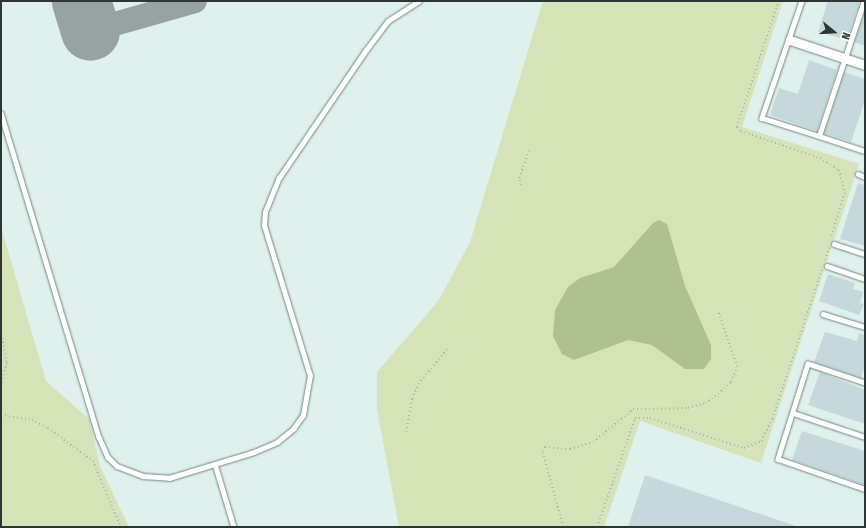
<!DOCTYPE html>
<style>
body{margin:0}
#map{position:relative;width:866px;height:528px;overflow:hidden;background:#dff1ed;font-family:"Fira Sans Condensed",sans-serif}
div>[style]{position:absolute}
.green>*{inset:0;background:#d4e4b8}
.forest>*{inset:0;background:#b0c191}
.taxiway>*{height:24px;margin:-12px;padding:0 12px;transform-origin:12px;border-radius:12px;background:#96a3a0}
.runway>*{height:59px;margin:-29.5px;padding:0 29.5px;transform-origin:29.5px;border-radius:29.5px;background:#96a3a0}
.building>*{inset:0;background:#c5d8db}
.path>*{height:1.5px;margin-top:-0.75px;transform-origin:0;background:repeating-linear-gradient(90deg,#a6b5b2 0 1px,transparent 0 4px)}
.roads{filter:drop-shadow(0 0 1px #738480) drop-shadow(0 0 1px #738480)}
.service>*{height:4.5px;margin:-2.25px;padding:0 2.25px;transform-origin:2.25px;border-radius:2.25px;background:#fff}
.minor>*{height:9px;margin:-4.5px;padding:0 4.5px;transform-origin:4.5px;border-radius:4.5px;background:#fff}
span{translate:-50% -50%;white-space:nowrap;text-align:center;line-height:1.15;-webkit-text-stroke:3.5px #fff;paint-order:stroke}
.frame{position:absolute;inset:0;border:2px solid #2e3534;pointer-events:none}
.north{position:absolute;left:814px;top:12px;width:40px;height:40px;-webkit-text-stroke:3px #fff;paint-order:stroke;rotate:108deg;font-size:11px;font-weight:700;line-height:16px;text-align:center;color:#2e3534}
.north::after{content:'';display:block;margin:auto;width:14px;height:18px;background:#2e3534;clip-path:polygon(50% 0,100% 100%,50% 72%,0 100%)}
</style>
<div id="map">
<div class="green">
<i style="clip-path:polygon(543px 1px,783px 1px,742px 127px,859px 164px,761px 463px,640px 421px,604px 527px,399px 527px,377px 410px,377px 372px,439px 300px,470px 242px)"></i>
<i style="clip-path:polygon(1px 227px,46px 381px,89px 419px,100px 466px,129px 527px,1px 527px)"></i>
</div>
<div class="forest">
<i style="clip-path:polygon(659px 220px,667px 224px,685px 286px,711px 345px,711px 359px,704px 369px,685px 369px,652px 345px,628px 340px,574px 360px,562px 354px,553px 336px,555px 310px,568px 287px,580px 278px,614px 267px,653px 223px)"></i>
</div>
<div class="taxiway">
<i style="left:90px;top:31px;width:109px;rotate:-15.9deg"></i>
</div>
<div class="runway">
<i style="left:81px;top:1px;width:31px;rotate:73deg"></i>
</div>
<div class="building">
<i style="clip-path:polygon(828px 1px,860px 1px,847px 40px,818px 32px)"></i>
<i style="clip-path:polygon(865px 10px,865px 46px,854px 42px)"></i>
<i style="clip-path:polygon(809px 60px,837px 70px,817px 131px,770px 115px,779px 88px,798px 94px)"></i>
<i style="clip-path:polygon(844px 72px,865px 79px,865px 100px,851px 142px,824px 133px)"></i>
<i style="clip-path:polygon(858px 183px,865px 185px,865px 246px,840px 239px)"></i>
<i style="clip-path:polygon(828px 274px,855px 283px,853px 289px,863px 292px,860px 303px,864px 304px,859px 315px,819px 301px)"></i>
<i style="clip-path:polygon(825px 332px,857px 341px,859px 333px,865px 336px,865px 366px,861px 378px,814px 362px)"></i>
<i style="clip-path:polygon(820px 372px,865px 390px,865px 424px,808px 405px)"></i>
<i style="clip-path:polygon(802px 431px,865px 451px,865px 485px,792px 460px)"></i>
<i style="clip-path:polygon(645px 475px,796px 526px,795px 527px,628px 527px)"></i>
</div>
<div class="path">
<i style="left:779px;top:1px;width:133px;rotate:108.4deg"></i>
<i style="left:737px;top:127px;width:6px;rotate:45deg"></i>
<i style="left:741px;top:131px;width:83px;rotate:18.9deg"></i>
<i style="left:820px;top:158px;width:22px;rotate:32deg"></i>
<i style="left:839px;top:170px;width:24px;rotate:75deg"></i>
<i style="left:845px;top:193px;width:47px;rotate:107.3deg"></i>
<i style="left:521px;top:185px;width:7px;rotate:-106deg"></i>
<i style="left:519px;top:178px;width:30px;rotate:-70deg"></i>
<i style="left:825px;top:260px;width:13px;rotate:-72deg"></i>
<i style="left:1px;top:330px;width:34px;rotate:80deg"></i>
<i style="left:7px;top:363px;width:23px;rotate:105deg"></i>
<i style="left:1px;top:415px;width:31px;rotate:9deg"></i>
<i style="left:32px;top:420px;width:18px;rotate:27deg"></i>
<i style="left:48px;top:428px;width:56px;rotate:36.3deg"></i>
<i style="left:93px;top:461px;width:72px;rotate:67deg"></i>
<i style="left:406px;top:432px;width:34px;rotate:-80deg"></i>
<i style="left:412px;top:399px;width:16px;rotate:-68deg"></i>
<i style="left:418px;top:384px;width:48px;rotate:-50deg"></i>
<i style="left:563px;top:527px;width:79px;rotate:-105.4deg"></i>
<i style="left:542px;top:451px;width:5px;rotate:-53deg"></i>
<i style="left:545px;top:447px;width:25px;rotate:5deg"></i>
<i style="left:570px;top:449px;width:24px;rotate:-17deg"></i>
<i style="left:593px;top:442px;width:52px;rotate:-39.5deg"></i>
<i style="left:633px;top:409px;width:55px;rotate:-1deg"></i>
<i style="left:688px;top:408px;width:18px;rotate:-16deg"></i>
<i style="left:705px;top:403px;width:16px;rotate:-35deg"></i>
<i style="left:718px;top:394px;width:18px;rotate:-43deg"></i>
<i style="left:731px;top:382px;width:16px;rotate:-68deg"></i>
<i style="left:737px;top:367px;width:58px;rotate:-109.1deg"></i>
<i style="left:597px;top:527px;width:115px;rotate:-70.8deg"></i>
<i style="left:635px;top:418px;width:15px"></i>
<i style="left:650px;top:418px;width:99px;rotate:17.7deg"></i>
<i style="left:744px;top:448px;width:18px;rotate:-22deg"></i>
<i style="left:761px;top:441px;width:25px;rotate:-63deg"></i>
<i style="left:772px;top:419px;width:158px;rotate:-71.6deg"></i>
</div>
<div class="roads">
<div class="service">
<i style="left:802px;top:1px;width:124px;rotate:108.9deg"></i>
<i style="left:762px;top:118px;width:60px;rotate:17.5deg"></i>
<i style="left:819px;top:136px;width:142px;rotate:-71.6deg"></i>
<i style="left:1px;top:113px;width:338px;rotate:73.2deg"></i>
<i style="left:99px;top:437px;width:22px;rotate:66deg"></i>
<i style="left:108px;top:457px;width:13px;rotate:45deg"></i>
<i style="left:117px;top:466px;width:28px;rotate:21deg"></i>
<i style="left:143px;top:476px;width:26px;rotate:4deg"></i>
<i style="left:169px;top:478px;width:89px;rotate:-17deg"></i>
<i style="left:254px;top:452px;width:25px;rotate:-23deg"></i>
<i style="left:277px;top:442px;width:21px;rotate:-39deg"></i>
<i style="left:293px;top:429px;width:17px;rotate:-54deg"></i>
<i style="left:303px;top:415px;width:40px;rotate:-80deg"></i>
<i style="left:310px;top:376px;width:157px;rotate:-107deg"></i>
<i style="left:264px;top:226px;width:14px;rotate:-86deg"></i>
<i style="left:265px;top:212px;width:37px;rotate:-68deg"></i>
<i style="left:279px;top:178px;width:155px;rotate:-55.8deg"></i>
<i style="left:366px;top:50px;width:36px;rotate:-53deg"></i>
<i style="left:388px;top:21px;width:37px;rotate:-33deg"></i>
<i style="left:819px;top:136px;width:48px;rotate:18.1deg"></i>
<i style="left:858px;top:174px;width:8px;rotate:23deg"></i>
<i style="left:834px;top:244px;width:33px;rotate:18deg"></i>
<i style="left:827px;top:266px;width:40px;rotate:18.9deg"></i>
<i style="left:823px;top:314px;width:44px;rotate:17.2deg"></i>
<i style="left:865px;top:383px;width:60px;rotate:-161.6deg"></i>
<i style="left:808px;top:364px;width:100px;rotate:107.5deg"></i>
<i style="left:778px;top:459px;width:92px;rotate:19deg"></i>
<i style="left:793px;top:413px;width:76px;rotate:18.4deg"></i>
<i style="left:215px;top:464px;width:66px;rotate:73.2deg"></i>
</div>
<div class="minor">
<i style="left:790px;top:40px;width:79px;rotate:18.4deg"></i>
</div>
</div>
<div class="frame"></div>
<div class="north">N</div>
</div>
